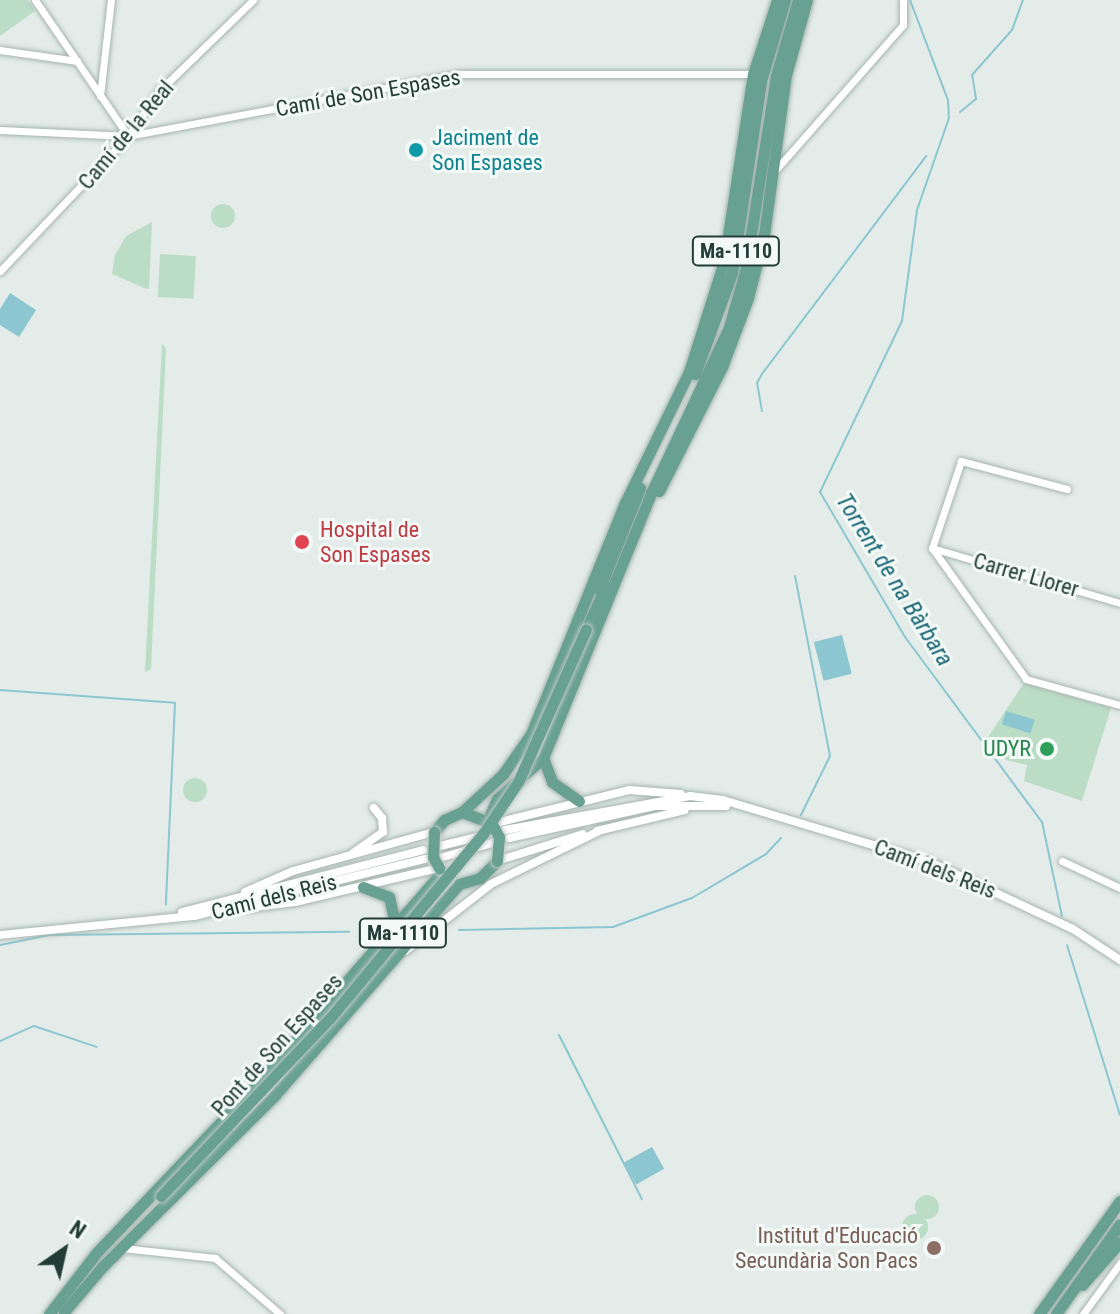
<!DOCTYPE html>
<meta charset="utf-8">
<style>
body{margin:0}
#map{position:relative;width:1120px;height:1314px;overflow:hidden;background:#e3ece8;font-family:"Roboto Condensed",sans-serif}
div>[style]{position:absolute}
.green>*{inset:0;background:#bcddc5;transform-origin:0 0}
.round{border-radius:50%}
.water>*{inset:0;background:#8cc6d0;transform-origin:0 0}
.stream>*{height:2px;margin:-1px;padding:0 1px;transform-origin:1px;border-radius:1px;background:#8cc6d0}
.roads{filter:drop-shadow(0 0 2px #a6b4af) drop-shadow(0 0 2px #a6b4af)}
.minor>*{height:7px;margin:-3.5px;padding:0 3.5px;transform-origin:3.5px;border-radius:3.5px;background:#fff}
.tertiary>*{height:8px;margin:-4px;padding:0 4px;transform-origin:4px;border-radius:4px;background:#fff}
.primary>*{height:11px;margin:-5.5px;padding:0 5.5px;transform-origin:5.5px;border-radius:5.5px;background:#68a191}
.bridges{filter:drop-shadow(0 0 2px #c1c9c7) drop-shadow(0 0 2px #c1c9c7)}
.primary-bridge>*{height:11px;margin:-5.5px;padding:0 5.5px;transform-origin:5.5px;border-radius:5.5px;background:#68a191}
.dots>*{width:22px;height:22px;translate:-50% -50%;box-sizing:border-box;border:4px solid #f3f9f6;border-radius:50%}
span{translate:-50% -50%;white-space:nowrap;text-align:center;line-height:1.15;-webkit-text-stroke:6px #f3f9f6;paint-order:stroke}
.shield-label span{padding:2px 6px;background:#f3f9f6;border:2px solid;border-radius:6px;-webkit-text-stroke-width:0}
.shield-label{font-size:20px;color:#233d36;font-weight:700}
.street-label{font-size:22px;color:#233d36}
.culture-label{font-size:22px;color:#0d838f}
.left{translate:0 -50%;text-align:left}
.health-label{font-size:22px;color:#be3a42}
.leisure-label{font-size:22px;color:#27864d}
.right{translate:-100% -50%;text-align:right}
.education-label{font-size:22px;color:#785e54}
.water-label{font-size:24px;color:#1e6a78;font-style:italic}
.north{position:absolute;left:24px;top:1210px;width:80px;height:80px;-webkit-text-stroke:6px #f3f9f6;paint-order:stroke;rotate:34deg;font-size:22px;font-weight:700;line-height:32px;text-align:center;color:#233d36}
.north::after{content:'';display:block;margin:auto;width:28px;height:36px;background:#233d36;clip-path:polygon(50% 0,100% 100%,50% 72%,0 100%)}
</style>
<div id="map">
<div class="green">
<i style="clip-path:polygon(0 0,28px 0,35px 11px,0 36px)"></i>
<i class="round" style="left:211px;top:204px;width:24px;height:24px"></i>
<i style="clip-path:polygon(152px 222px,149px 289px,144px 288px,112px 274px,115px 255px,126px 236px)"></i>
<i style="left:160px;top:254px;width:36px;height:43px;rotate:3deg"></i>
<i style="clip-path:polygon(162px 344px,166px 348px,151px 669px,145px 672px)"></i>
<i style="clip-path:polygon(1024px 683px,1111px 708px,1082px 801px,1024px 781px,1027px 765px,1006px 760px,988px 737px)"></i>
<i class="round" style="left:183px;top:778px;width:24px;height:24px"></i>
<i class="round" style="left:915px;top:1195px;width:24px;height:24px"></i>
<i class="round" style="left:902px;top:1214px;width:26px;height:26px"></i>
</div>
<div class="water">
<i style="clip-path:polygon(10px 293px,36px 310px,19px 337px,0 325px,0 309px)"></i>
<i style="left:842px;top:635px;width:40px;height:29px;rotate:76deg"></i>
<i style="left:1006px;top:711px;width:30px;height:14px;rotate:17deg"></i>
<i style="left:652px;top:1147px;width:25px;height:32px;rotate:61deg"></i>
</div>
<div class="stream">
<i style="left:910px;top:0;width:107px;rotate:69.2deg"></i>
<i style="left:948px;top:100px;width:18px;rotate:87deg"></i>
<i style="left:949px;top:118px;width:97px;rotate:109.2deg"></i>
<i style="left:917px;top:210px;width:112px;rotate:97.7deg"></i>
<i style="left:902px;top:321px;width:190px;rotate:115.6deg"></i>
<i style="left:820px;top:492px;width:168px;rotate:59.6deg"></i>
<i style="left:905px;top:637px;width:230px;rotate:53.5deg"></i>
<i style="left:1042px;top:822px;width:96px;rotate:78deg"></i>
<i style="left:960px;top:112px;width:21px;rotate:-39deg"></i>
<i style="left:976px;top:99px;width:24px;rotate:-99deg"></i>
<i style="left:972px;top:75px;width:60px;rotate:-48.4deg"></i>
<i style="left:1012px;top:30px;width:32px;rotate:-70deg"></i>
<i style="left:762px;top:411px;width:28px;rotate:-100deg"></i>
<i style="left:757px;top:383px;width:10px;rotate:-61deg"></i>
<i style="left:762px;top:374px;width:273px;rotate:-53deg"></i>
<i style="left:795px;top:576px;width:183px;rotate:79deg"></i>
<i style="left:830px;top:756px;width:66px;rotate:116.2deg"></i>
<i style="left:0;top:690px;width:175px;rotate:4.2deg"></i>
<i style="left:175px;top:703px;width:202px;rotate:92.6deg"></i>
<i style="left:459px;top:930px;width:154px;rotate:-1.1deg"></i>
<i style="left:613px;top:927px;width:84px;rotate:-20.2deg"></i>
<i style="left:692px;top:898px;width:86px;rotate:-30.7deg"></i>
<i style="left:766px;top:854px;width:22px;rotate:-47deg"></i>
<i style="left:0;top:945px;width:50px;rotate:-11.5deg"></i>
<i style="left:49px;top:935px;width:300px;rotate:-0.6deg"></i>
<i style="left:1067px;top:945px;width:178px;rotate:72.7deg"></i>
<i style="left:559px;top:1035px;width:184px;rotate:63.2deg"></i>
<i style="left:0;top:1041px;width:37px;rotate:-24deg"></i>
<i style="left:34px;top:1026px;width:66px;rotate:18.4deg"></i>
</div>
<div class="roads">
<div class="minor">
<i style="left:35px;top:0;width:165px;rotate:55.6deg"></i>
<i style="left:0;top:50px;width:78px;rotate:8.1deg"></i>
<i style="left:100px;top:96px;width:97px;rotate:-83.5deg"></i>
<i style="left:0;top:130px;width:128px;rotate:2.7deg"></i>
<i style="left:128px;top:136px;width:338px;rotate:-10.6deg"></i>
<i style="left:460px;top:74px;width:293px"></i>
<i style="left:772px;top:174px;width:198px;rotate:-48.7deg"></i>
<i style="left:903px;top:25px;width:25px;rotate:-90deg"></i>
<i style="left:0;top:271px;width:186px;rotate:-46.5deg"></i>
<i style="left:128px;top:136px;width:55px;rotate:-55.4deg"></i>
<i style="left:159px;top:91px;width:131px;rotate:-44.1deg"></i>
<i style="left:1067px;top:489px;width:110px;rotate:-165.2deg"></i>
<i style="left:961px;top:461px;width:92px;rotate:108.4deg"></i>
<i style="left:932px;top:548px;width:161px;rotate:54.3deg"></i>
<i style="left:1026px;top:679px;width:98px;rotate:15.5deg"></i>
<i style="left:932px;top:548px;width:196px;rotate:16.3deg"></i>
<i style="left:1062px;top:861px;width:64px;rotate:25deg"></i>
<i style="left:122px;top:1248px;width:94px;rotate:6.1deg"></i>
<i style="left:215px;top:1258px;width:86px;rotate:40.7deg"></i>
<i style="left:1083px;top:1314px;width:63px;rotate:-54deg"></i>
</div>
<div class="tertiary">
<i style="left:492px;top:824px;width:141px;rotate:-13.9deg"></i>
<i style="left:629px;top:790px;width:52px;rotate:4.4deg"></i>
<i style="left:505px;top:830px;width:188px;rotate:-10.4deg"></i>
<i style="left:690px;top:796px;width:33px;rotate:7deg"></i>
<i style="left:723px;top:800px;width:216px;rotate:16.7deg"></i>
<i style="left:930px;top:862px;width:158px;rotate:25.1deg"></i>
<i style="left:1073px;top:929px;width:56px;rotate:33.4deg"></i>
<i style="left:597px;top:831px;width:90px;rotate:-13.4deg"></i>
<i style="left:509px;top:838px;width:148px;rotate:-12.4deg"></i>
<i style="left:654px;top:806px;width:72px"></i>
<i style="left:440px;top:846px;width:42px;rotate:-13.7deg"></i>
<i style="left:353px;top:853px;width:37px;rotate:-35deg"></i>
<i style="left:383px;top:832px;width:14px;rotate:-94deg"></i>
<i style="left:382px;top:818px;width:13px;rotate:-129deg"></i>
<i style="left:443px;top:857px;width:51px;rotate:-15.9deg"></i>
<i style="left:497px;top:861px;width:90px;rotate:-17.4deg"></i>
<i style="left:245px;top:892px;width:52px;rotate:-23.6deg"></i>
<i style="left:293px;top:871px;width:146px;rotate:-15.5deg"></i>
<i style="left:245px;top:908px;width:50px;rotate:-6.8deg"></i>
<i style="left:295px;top:902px;width:148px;rotate:-13.3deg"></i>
<i style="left:182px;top:912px;width:249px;rotate:-14.4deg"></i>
<i style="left:0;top:935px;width:195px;rotate:-5.6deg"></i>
<i style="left:194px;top:916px;width:238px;rotate:-13.9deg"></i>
<i style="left:405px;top:951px;width:109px;rotate:-37.9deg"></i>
<i style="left:491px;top:884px;width:120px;rotate:-26.1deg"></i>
</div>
<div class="primary">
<i style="left:695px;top:374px;width:108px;rotate:-69.9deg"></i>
<i style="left:732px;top:273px;width:194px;rotate:-81.4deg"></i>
<i style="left:761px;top:81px;width:84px;rotate:-73.5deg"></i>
<i style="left:659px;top:491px;width:139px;rotate:-63.1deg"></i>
<i style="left:722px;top:367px;width:74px;rotate:-69.4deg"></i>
<i style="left:748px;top:298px;width:65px;rotate:-75.7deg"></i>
<i style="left:764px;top:235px;width:162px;rotate:-82.2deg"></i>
<i style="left:786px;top:75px;width:78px;rotate:-74.4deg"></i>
<i style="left:599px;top:590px;width:110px;rotate:-68.1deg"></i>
<i style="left:586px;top:629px;width:47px;rotate:-65.1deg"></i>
<i style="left:543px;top:758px;width:26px;rotate:69deg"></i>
<i style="left:552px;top:782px;width:33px;rotate:35deg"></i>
<i style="left:462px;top:812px;width:56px;rotate:-42.8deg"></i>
<i style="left:503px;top:774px;width:49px;rotate:-55deg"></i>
<i style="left:531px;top:734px;width:249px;rotate:-67.9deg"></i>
<i style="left:625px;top:503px;width:146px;rotate:-64deg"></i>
<i style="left:689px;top:372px;width:116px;rotate:-72.5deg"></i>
<i style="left:724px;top:261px;width:189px;rotate:-81.2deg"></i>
<i style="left:753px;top:74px;width:78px;rotate:-72deg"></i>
<i style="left:488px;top:820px;width:23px;rotate:-67deg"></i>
<i style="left:497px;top:799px;width:62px;rotate:-41.7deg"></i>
<i style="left:543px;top:758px;width:288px;rotate:-67.8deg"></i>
<i style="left:652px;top:491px;width:181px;rotate:-64.8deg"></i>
<i style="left:729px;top:327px;width:57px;rotate:-73.8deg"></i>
<i style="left:745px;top:272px;width:198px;rotate:-81deg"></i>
<i style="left:776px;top:76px;width:79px;rotate:-73.9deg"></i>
<i style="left:434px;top:832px;width:16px;rotate:-50deg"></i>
<i style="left:444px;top:820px;width:20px;rotate:-24deg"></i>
<i style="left:462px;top:812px;width:31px;rotate:21deg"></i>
<i style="left:363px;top:887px;width:28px;rotate:21deg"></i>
<i style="left:389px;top:897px;width:22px;rotate:77deg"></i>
<i style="left:394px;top:918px;width:18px;rotate:117deg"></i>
<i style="left:1082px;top:1285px;width:57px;rotate:-48.5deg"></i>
<i style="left:64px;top:1312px;width:59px;rotate:-49.8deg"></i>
<i style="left:102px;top:1267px;width:244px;rotate:-44.8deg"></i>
<i style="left:275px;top:1095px;width:280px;rotate:-48.9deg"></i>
<i style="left:459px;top:884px;width:22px;rotate:-16deg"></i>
<i style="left:480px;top:878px;width:24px;rotate:-45deg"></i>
<i style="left:49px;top:1314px;width:78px;rotate:-52.3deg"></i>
<i style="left:97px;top:1252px;width:231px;rotate:-46.4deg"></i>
<i style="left:256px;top:1085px;width:283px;rotate:-48.9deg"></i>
<i style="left:1039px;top:1314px;width:139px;rotate:-54.4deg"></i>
<i style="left:1056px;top:1314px;width:110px;rotate:-54.6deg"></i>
</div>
</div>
<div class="bridges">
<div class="primary-bridge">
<i style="left:492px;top:824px;width:15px;rotate:62deg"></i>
<i style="left:499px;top:837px;width:24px;rotate:95deg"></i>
<i style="left:434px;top:832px;width:25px;rotate:92deg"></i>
<i style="left:433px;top:857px;width:13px;rotate:61deg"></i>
<i style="left:161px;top:1196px;width:245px;rotate:-46.5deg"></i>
<i style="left:330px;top:1018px;width:239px;rotate:-50.3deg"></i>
<i style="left:483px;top:834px;width:63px;rotate:-56.1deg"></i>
<i style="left:518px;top:782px;width:167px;rotate:-66deg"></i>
</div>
</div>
<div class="dots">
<i style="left:416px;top:150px;background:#0f9aa8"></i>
<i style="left:302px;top:542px;background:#e0444e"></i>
<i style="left:1047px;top:749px;background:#2e9e5b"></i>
<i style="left:934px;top:1248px;background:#8d6e63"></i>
</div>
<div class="shield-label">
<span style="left:736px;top:251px">Ma-1110</span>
<span style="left:403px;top:933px">Ma-1110</span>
</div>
<div class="street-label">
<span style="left:368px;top:93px;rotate:-10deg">Camí de Son Espases</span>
<span style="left:126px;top:135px;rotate:-50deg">Camí de la Real</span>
<span style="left:1026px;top:575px;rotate:16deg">Carrer Llorer</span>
<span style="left:935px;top:869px;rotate:21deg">Camí dels Reis</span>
<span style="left:274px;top:897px;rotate:-14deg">Camí dels Reis</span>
<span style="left:277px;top:1045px;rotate:-48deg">Pont de Son Espases</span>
</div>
<div class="culture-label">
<span class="left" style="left:432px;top:150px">Jaciment de<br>Son Espases</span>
</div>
<div class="health-label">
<span class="left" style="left:320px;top:542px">Hospital de<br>Son Espases</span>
</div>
<div class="leisure-label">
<span class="right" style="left:1031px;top:749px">UDYR</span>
</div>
<div class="education-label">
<span class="right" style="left:918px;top:1248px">Institut d'Educació<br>Secundària Son Pacs</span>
</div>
<div class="water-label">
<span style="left:894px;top:580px;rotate:58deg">Torrent de na Bàrbara</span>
</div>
<div class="north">N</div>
</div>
